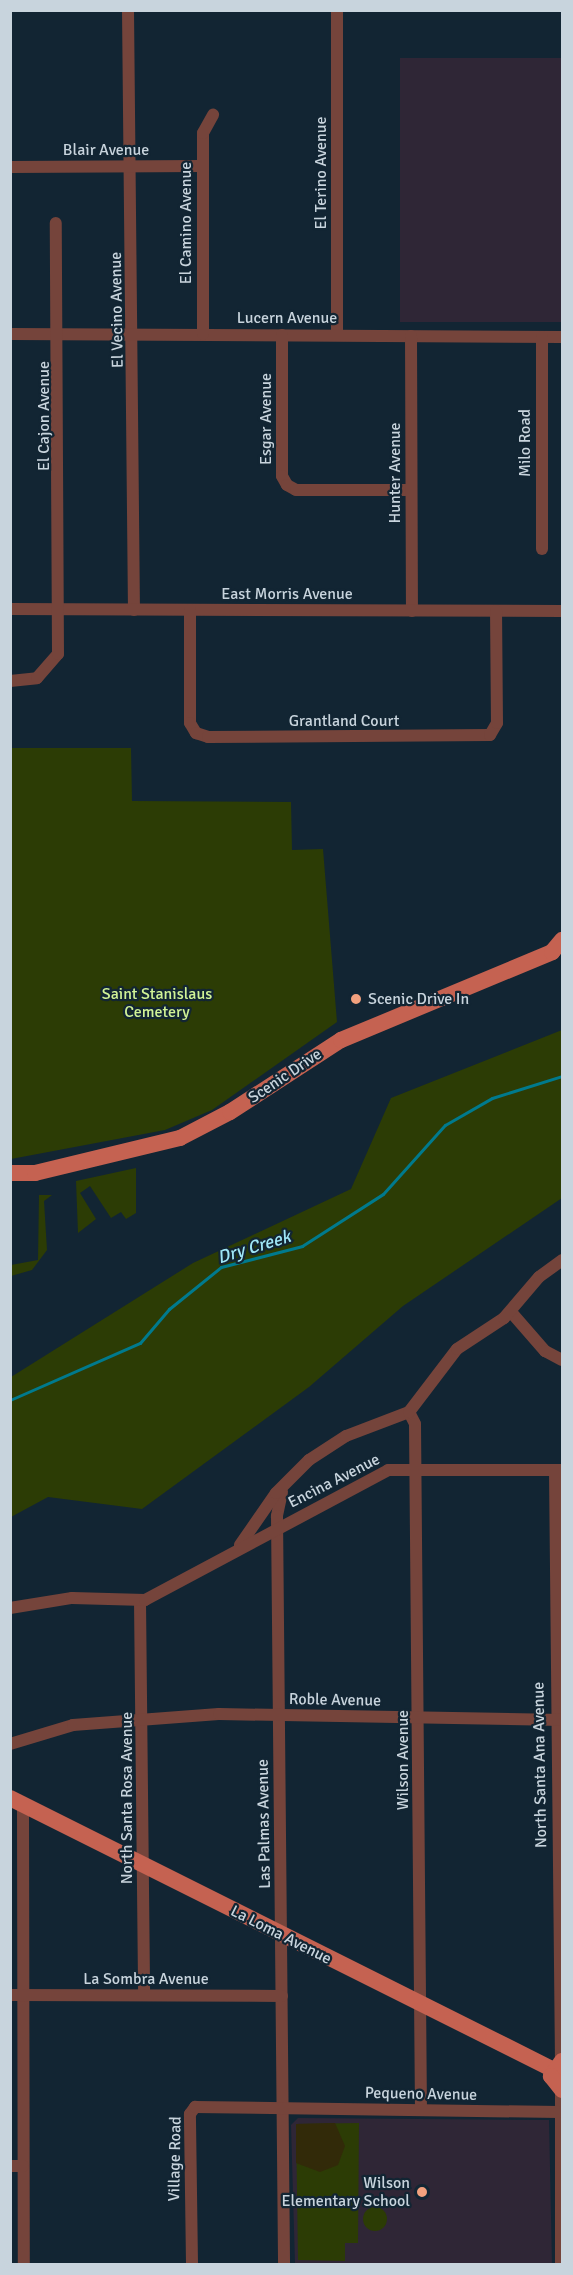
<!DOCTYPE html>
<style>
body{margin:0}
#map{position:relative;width:573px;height:2275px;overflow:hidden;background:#122533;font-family:Signika,sans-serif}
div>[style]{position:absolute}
.education>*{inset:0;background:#2f2636;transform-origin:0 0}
.green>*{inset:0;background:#2c3c05}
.round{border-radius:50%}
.sand>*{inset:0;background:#322a09}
.stream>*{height:3px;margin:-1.5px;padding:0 1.5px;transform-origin:1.5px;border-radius:1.5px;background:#007a8d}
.minor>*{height:12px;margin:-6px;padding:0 6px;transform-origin:6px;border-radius:6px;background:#75443b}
.major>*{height:16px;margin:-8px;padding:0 8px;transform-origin:8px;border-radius:8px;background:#c56251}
.dots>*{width:16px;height:16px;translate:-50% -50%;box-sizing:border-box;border:3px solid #122533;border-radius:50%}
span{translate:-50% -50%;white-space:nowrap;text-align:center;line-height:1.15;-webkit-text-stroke:4.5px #122533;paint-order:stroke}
.street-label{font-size:16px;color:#c8d4dd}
.park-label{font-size:16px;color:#d1f396}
.poi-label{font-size:16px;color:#c8d4dd}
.left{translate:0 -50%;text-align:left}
.right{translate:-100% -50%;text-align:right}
.water-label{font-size:18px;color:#9fe6f6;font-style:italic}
.frame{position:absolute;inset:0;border:12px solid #c8d4dd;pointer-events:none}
</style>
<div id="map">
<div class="education">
<i style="left:562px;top:58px;width:264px;height:162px;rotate:90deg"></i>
<i style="clip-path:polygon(298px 2118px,549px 2120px,552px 2264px,295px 2264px,291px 2125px)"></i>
</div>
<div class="green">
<i style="clip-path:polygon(11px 748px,131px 748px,132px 801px,291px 802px,292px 850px,323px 849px,337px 1022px,212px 1110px,165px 1130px,11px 1159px)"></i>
<i style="clip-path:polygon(562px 1030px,562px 1198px,403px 1306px,309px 1387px,142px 1509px,48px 1497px,11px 1517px,11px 1377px,193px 1263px,351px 1189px,391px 1098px)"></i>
<i style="clip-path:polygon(136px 1168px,136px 1213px,126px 1219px,121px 1212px,111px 1218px,90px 1186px,80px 1193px,96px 1219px,78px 1233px,76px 1181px)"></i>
<i style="clip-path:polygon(39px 1195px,52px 1195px,44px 1201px,47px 1250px,32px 1270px,11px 1276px,11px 1265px,38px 1260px)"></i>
<i style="clip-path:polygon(359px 2123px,358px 2243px,345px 2243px,345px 2261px,298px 2260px,296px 2124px)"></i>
<i class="round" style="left:363px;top:2207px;width:24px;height:24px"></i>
</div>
<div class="sand">
<i style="clip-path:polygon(335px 2123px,345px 2146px,338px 2165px,320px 2172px,296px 2163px,296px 2124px)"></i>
</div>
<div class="stream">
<i style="left:10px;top:1400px;width:142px;rotate:-23.7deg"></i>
<i style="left:140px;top:1343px;width:45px;rotate:-49.5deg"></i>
<i style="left:169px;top:1309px;width:67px;rotate:-38.9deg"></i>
<i style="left:221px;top:1267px;width:84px;rotate:-14.5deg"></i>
<i style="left:302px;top:1246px;width:96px;rotate:-32.7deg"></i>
<i style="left:383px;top:1194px;width:93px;rotate:-48.1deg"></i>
<i style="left:445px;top:1125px;width:54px;rotate:-29.9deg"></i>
<i style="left:492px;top:1098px;width:73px;rotate:-17.4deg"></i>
</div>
<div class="minor">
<i style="left:128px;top:10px;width:600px;rotate:89.43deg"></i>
<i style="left:337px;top:10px;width:325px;rotate:90deg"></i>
<i style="left:10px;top:167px;width:192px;rotate:-0.3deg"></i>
<i style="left:10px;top:334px;width:552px;rotate:0.31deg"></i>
<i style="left:203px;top:334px;width:201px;rotate:-90deg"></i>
<i style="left:203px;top:133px;width:21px;rotate:-61deg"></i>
<i style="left:282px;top:335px;width:141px;rotate:90deg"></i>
<i style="left:282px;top:476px;width:10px;rotate:61deg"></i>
<i style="left:287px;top:485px;width:10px;rotate:29deg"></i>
<i style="left:296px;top:490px;width:115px"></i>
<i style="left:411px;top:336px;width:275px;rotate:89.8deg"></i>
<i style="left:542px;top:549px;width:212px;rotate:-90deg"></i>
<i style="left:10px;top:609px;width:552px;rotate:0.21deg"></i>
<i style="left:190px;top:610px;width:113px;rotate:90deg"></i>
<i style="left:190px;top:723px;width:12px;rotate:59deg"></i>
<i style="left:196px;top:733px;width:13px;rotate:18deg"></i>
<i style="left:208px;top:737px;width:282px;rotate:-0.4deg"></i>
<i style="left:490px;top:735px;width:14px;rotate:-60deg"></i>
<i style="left:497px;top:723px;width:112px;rotate:-90.5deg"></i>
<i style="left:10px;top:681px;width:27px;rotate:-6deg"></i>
<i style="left:37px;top:678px;width:32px;rotate:-49deg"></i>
<i style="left:58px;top:654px;width:431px;rotate:-90.3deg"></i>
<i style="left:511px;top:1312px;width:52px;rotate:48.9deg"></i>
<i style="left:545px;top:1351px;width:19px;rotate:28deg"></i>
<i style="left:409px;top:1412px;width:13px;rotate:63deg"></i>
<i style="left:415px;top:1424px;width:686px;rotate:89.5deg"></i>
<i style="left:555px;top:1470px;width:591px;rotate:89.42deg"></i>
<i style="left:282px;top:1492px;width:25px;rotate:102deg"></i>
<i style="left:277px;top:1516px;width:748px;rotate:89.46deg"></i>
<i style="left:240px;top:1545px;width:63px;rotate:-55.3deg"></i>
<i style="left:276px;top:1493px;width:47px;rotate:-45deg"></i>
<i style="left:309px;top:1460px;width:44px;rotate:-33deg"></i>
<i style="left:346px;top:1436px;width:67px;rotate:-20.9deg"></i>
<i style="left:409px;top:1412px;width:79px;rotate:-52.7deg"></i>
<i style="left:457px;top:1349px;width:56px;rotate:-33.4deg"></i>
<i style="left:504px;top:1318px;width:54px;rotate:-49.5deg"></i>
<i style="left:539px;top:1277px;width:29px;rotate:-36deg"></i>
<i style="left:140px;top:1601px;width:394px;rotate:89.4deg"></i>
<i style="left:10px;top:1608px;width:63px;rotate:-9.2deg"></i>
<i style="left:72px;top:1598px;width:73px;rotate:1.6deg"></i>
<i style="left:145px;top:1600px;width:276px;rotate:-28.1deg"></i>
<i style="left:388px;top:1470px;width:173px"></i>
<i style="left:10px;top:1744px;width:66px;rotate:-16.8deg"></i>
<i style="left:73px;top:1725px;width:146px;rotate:-4.3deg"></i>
<i style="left:219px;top:1714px;width:343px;rotate:1deg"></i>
<i style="left:23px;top:1805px;width:459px;rotate:89.9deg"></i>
<i style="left:10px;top:1995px;width:272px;rotate:0.2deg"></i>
<i style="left:561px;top:2090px;width:174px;rotate:90deg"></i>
<i style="left:10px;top:2166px;width:13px"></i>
<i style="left:192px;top:2264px;width:150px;rotate:-90.8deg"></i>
<i style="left:190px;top:2114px;width:9px;rotate:-54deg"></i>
<i style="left:195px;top:2107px;width:364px;rotate:0.8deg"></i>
</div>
<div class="major">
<i style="left:10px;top:1173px;width:25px"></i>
<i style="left:35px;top:1173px;width:149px;rotate:-13.6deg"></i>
<i style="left:180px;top:1138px;width:56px;rotate:-27.5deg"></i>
<i style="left:230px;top:1112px;width:132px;rotate:-33deg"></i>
<i style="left:341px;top:1040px;width:229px;rotate:-22.6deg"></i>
<i style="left:552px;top:952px;width:16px;rotate:-50deg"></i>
<i style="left:10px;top:1798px;width:606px;rotate:26.57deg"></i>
<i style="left:562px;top:2061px;width:19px;rotate:126deg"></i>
<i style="left:551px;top:2076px;width:18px;rotate:52deg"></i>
</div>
<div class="dots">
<i style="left:356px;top:999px;background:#f2a17e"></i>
<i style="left:422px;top:2192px;background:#f2a17e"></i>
</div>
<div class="street-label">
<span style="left:106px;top:150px">Blair Avenue</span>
<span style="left:321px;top:173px;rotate:-90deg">El Terino Avenue</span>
<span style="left:186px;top:223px;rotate:-90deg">El Camino Avenue</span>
<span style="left:117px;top:310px;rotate:-91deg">El Vecino Avenue</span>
<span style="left:287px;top:318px">Lucern Avenue</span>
<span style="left:44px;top:416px;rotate:-90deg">El Cajon Avenue</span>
<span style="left:266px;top:419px;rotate:-90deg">Esgar Avenue</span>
<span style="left:525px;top:443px;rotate:-90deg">Milo Road</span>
<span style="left:395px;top:473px;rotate:-90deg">Hunter Avenue</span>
<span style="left:287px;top:594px">East Morris Avenue</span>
<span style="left:344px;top:721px">Grantland Court</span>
<span style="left:285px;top:1076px;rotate:-34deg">Scenic Drive</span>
<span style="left:334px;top:1481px;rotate:-27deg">Encina Avenue</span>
<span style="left:335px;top:1700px;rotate:1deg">Roble Avenue</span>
<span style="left:403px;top:1760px;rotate:-90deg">Wilson Avenue</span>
<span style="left:540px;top:1765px;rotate:-91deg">North Santa Ana Avenue</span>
<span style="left:127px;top:1798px;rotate:-90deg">North Santa Rosa Avenue</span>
<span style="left:264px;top:1824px;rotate:-91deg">Las Palmas Avenue</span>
<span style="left:281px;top:1935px;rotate:27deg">La Loma Avenue</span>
<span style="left:146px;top:1979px">La Sombra Avenue</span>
<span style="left:421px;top:2094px;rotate:1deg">Pequeno Avenue</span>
<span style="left:175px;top:2159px;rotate:-89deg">Village Road</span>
</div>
<div class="park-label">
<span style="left:157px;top:1003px">Saint Stanislaus<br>Cemetery</span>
</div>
<div class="poi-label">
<span class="left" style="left:368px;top:999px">Scenic Drive In</span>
<span class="right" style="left:410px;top:2192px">Wilson<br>Elementary School</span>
</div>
<div class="water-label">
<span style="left:254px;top:1247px;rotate:-17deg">Dry Creek</span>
</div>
<div class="frame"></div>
</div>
